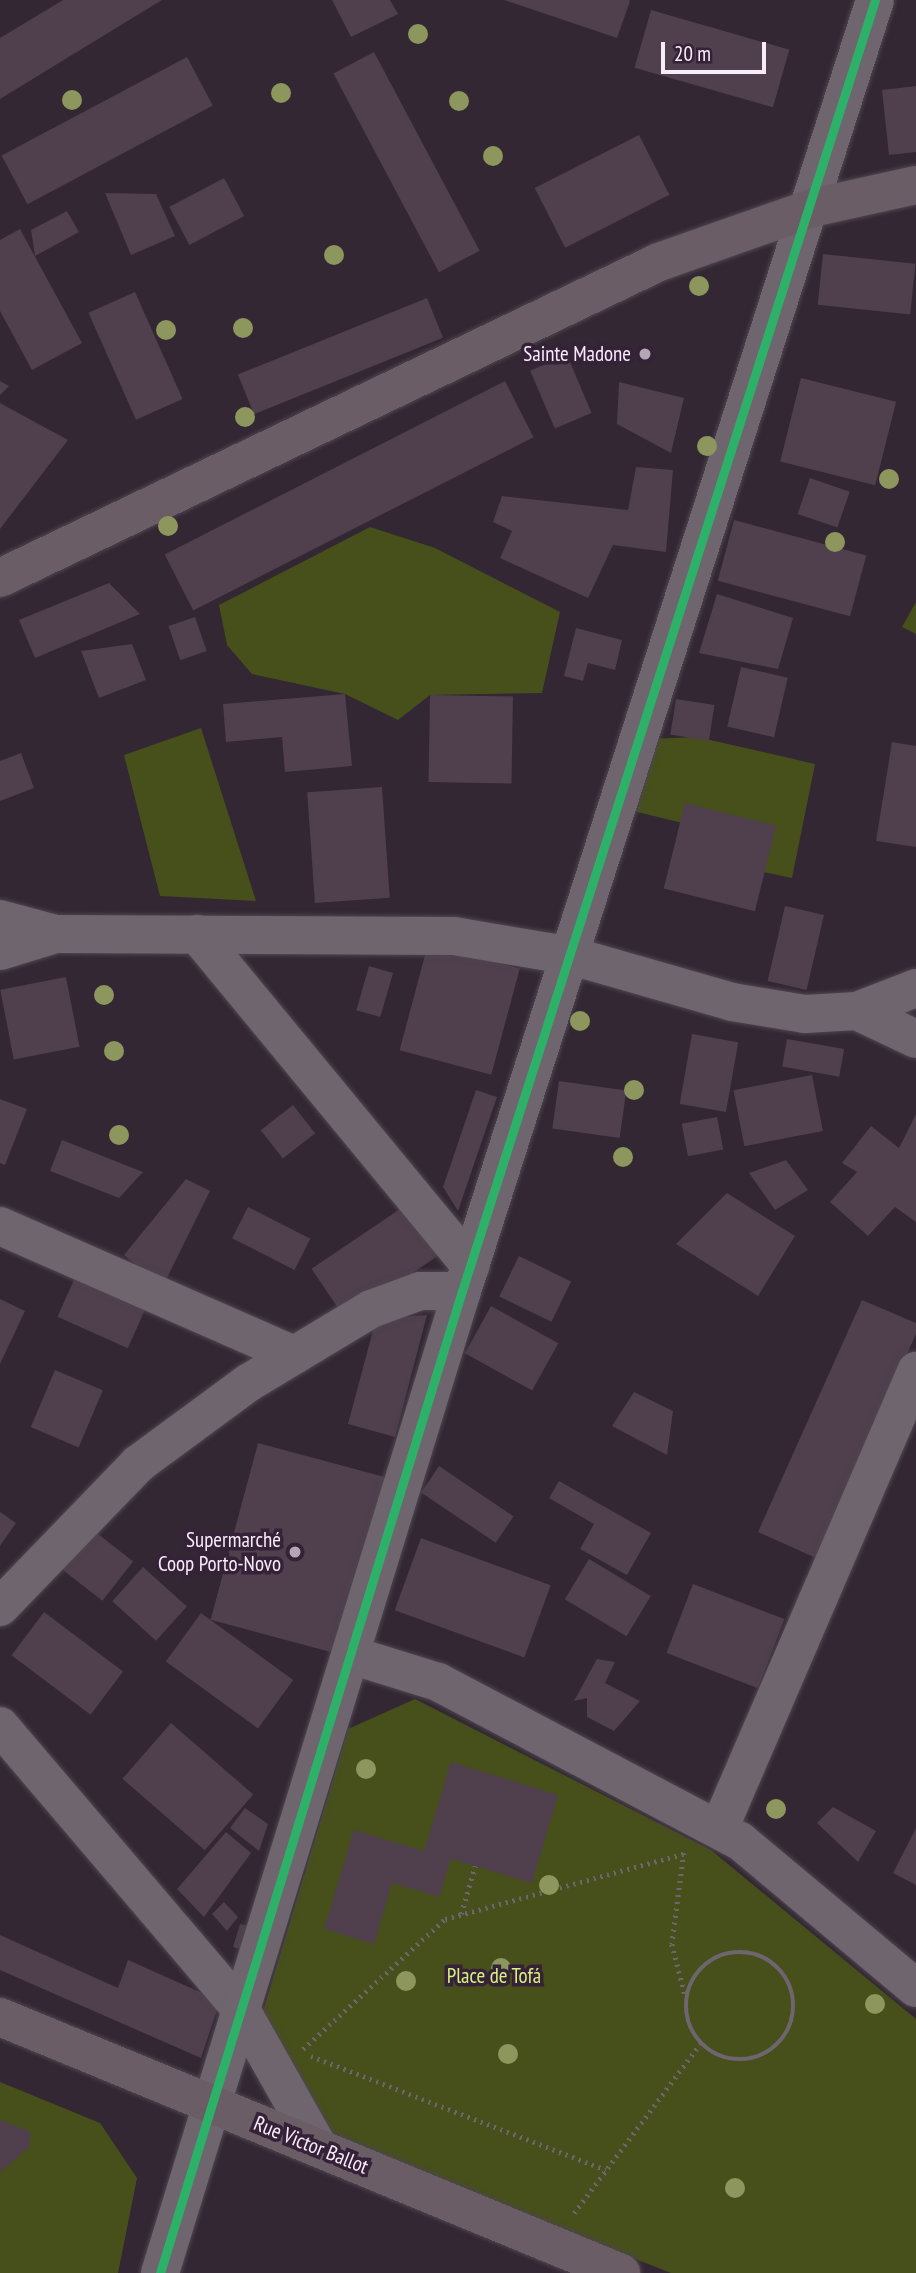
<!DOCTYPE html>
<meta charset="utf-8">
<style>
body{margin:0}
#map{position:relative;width:916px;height:2273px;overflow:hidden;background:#322733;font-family:"PT Sans Narrow",sans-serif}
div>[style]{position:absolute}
.green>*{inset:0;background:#47501b}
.building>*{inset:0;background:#503f4d;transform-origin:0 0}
.path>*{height:4.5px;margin-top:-2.25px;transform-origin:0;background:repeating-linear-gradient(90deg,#6e656f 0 2px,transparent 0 7px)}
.path>.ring{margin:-2.25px;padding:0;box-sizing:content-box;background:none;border:4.5px solid #6e656f;border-radius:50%}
.roads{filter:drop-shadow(0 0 2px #4e454f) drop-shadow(0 0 2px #4e454f)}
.minor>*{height:38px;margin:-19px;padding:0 19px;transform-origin:19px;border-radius:19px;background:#6e656e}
.major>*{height:38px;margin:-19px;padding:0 19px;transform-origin:19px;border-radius:19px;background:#6a5d66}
.cycleway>*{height:9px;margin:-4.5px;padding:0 4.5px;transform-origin:4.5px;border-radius:4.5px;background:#2db169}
.trees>*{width:20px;height:20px;margin:-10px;border-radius:50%;background:#8d965d}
.dots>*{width:19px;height:19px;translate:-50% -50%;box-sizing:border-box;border:4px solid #352238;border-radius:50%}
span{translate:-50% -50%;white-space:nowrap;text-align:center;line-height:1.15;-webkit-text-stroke:7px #352238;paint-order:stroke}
.poi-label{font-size:21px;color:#f9ecfa}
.right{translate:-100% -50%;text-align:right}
.park-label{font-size:21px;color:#d8f17f}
.street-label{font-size:21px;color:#f9ecfa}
.scale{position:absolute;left:661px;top:42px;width:105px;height:32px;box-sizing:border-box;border:4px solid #f9ecfa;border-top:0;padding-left:9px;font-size:21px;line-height:24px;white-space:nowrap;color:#f9ecfa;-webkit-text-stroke:5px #352238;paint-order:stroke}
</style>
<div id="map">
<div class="green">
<i style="clip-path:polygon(370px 527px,435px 548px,560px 612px,542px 693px,430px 695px,398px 720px,345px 694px,252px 674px,227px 645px,219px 605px)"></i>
<i style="clip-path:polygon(916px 602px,916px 634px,902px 627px)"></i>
<i style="clip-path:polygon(201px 728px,256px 901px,160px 896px,124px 755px)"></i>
<i style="clip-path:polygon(697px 737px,815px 764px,792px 878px,759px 871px,712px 830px,629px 810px,650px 739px)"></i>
<i style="clip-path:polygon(415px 1699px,711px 1850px,916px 2019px,916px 2273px,671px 2273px,333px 2139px,261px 2018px,348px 1729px)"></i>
<i style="clip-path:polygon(0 2082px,100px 2123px,137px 2178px,118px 2273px,0 2273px)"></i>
</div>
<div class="building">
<i style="clip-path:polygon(63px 0,162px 0,0 99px,0 38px)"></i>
<i style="clip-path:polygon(332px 0,390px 0,398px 14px,351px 37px)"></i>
<i style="clip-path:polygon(504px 0,629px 0,630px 1px,617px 38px)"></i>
<i style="left:651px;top:10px;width:144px;height:60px;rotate:16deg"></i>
<i style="left:374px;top:52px;width:225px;height:46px;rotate:62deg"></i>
<i style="left:187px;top:57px;width:55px;height:210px;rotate:62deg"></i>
<i style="clip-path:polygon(916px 86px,916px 152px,889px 155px,882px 90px)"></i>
<i style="left:639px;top:135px;width:67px;height:117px;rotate:63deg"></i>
<i style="left:224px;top:178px;width:43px;height:62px;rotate:62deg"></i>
<i style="clip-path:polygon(105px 193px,156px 194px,175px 236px,131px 255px)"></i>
<i style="clip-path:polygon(67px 211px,79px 232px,35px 256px,31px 230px)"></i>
<i style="clip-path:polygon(20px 229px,82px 343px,32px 370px,0 311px,0 240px)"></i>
<i style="left:823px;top:254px;width:93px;height:51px;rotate:6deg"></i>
<i style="left:135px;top:292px;width:117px;height:51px;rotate:66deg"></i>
<i style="left:427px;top:298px;width:43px;height:204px;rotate:68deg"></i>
<i style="left:567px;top:355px;width:63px;height:40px;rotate:67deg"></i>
<i style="left:801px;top:378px;width:98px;height:86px;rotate:14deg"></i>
<i style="clip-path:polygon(0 381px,9px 386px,0 395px)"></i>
<i style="left:505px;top:381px;width:63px;height:382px;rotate:63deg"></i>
<i style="clip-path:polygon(619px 382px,684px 398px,671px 453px,617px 424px)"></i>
<i style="clip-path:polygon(0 403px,68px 440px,0 529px)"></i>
<i style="clip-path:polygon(636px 467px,673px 470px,666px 552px,613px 545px,588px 598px,500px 558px,512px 531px,493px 522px,502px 496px,628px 510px)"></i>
<i style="left:810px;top:478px;width:42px;height:38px;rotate:19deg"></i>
<i style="left:734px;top:520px;width:137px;height:63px;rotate:15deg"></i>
<i style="clip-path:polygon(109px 583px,140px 614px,35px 658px,19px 620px)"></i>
<i style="clip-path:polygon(717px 594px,793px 618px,778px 669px,699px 653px)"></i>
<i style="left:195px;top:617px;width:36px;height:28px;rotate:71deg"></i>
<i style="clip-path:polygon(576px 628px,622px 640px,615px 670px,588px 663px,583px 681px,564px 676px)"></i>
<i style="clip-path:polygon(132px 644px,146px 680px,99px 698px,81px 651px)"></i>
<i style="left:741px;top:667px;width:48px;height:61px;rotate:13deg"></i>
<i style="clip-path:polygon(345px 694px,352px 766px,285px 772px,282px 737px,226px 742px,223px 704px)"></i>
<i style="left:430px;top:695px;width:83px;height:87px;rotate:1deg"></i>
<i style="left:676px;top:699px;width:39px;height:36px;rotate:9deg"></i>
<i style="clip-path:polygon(892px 742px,916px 746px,916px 847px,876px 841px)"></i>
<i style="clip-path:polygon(21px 753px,34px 788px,0 801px,0 761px)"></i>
<i style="left:382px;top:787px;width:111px;height:75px;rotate:86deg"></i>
<i style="left:685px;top:803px;width:94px;height:88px;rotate:14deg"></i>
<i style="left:785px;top:906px;width:40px;height:77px;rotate:13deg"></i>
<i style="left:428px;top:944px;width:95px;height:110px;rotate:15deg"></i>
<i style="left:369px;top:966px;width:25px;height:46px;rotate:16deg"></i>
<i style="left:66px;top:977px;width:71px;height:67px;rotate:79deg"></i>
<i style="left:692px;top:1034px;width:47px;height:71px;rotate:10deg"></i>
<i style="left:787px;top:1039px;width:58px;height:28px;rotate:10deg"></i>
<i style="left:812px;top:1075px;width:57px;height:80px;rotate:79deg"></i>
<i style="left:559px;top:1081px;width:68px;height:48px;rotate:8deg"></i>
<i style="clip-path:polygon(476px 1090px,497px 1097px,458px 1211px,443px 1187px)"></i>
<i style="clip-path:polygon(0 1099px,27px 1109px,5px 1165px,0 1163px)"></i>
<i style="left:293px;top:1105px;width:36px;height:41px;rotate:52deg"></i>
<i style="clip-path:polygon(916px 1114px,916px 1222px,895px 1207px,868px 1236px,830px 1202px,857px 1172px,842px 1163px,871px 1126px,899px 1148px)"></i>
<i style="left:717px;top:1117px;width:33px;height:36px;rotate:79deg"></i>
<i style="clip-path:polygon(62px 1140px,143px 1172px,119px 1198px,50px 1171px)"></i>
<i style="clip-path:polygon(786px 1160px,808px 1190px,775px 1210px,749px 1173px)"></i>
<i style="clip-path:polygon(186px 1179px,210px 1191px,163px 1286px,124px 1255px)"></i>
<i style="clip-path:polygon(727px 1193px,795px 1236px,758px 1296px,676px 1244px)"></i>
<i style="left:406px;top:1205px;width:60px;height:114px;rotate:56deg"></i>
<i style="left:248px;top:1207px;width:70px;height:35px;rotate:27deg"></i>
<i style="left:519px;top:1256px;width:58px;height:45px;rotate:26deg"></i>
<i style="left:77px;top:1273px;width:77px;height:48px;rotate:24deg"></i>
<i style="clip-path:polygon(0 1299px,25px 1311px,0 1364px)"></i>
<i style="clip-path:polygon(862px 1300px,916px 1323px,916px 1334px,816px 1558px,758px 1532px)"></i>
<i style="left:491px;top:1306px;width:77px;height:54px;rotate:29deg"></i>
<i style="clip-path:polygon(427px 1315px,395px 1437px,348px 1424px,376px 1319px)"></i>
<i style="left:55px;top:1370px;width:52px;height:62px;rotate:23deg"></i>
<i style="clip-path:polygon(634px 1392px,673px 1411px,667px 1455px,612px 1426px)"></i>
<i style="left:258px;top:1443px;width:135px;height:183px;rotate:15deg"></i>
<i style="left:439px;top:1466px;width:90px;height:32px;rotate:34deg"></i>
<i style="clip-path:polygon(559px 1481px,651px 1533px,627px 1575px,580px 1549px,594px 1524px,549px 1498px)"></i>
<i style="clip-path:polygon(0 1512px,16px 1523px,0 1546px)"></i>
<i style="left:93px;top:1530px;width:51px;height:50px;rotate:38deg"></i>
<i style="left:421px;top:1538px;width:138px;height:77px;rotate:20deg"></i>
<i style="left:589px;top:1559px;width:72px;height:47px;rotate:31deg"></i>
<i style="left:143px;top:1567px;width:59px;height:46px;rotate:42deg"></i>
<i style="left:693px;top:1584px;width:98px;height:74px;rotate:21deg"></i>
<i style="left:44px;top:1612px;width:99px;height:54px;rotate:37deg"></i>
<i style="left:201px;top:1613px;width:114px;height:60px;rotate:36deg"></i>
<i style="clip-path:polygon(597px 1659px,615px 1662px,605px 1683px,640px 1701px,614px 1731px,587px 1717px,587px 1698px,574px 1701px)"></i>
<i style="left:171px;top:1723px;width:109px;height:74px;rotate:41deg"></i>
<i style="clip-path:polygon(451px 1762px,558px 1795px,532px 1883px,451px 1859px,439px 1897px,392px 1883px,374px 1944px,324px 1929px,354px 1830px,424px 1851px)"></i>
<i style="clip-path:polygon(833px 1807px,876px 1831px,858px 1862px,817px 1823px)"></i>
<i style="clip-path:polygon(245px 1808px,268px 1824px,259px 1851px,230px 1828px)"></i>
<i style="clip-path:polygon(916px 1828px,916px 1885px,893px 1873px)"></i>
<i style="clip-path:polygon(226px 1832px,251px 1853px,204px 1917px,177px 1889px)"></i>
<i style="clip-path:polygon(224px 1902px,238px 1917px,227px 1931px,212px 1914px)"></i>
<i style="clip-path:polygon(240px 1924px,254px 1927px,249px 1952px,233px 1947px)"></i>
<i style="clip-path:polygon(0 1935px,118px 1988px,128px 1960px,220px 2001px,201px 2058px,0 1970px)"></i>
<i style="clip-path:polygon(0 2120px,31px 2132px,29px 2147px,0 2172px)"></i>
</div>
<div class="path">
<i style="left:684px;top:1853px;width:92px;rotate:97.5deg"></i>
<i style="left:672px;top:1944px;width:53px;rotate:75.7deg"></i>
<i style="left:461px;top:1914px;width:50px;rotate:-73.7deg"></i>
<i class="ring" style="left:686px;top:1952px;width:103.5px;height:103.5px"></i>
<i style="left:303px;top:2049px;width:193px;rotate:-42.5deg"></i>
<i style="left:445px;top:1919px;width:247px;rotate:-15.3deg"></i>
<i style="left:311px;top:2056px;width:316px;rotate:21.1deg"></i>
<i style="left:574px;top:2213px;width:211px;rotate:-53.3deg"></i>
</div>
<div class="roads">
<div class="minor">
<i style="left:0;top:919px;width:58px;rotate:15deg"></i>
<i style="left:56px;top:934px;width:398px;rotate:0.3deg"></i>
<i style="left:454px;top:936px;width:120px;rotate:9.6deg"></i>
<i style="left:572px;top:956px;width:166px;rotate:16deg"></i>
<i style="left:732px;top:1002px;width:74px;rotate:9.3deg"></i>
<i style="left:805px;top:1014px;width:52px;rotate:-3.3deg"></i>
<i style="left:857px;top:1011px;width:63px;rotate:-21.3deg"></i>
<i style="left:197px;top:934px;width:430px;rotate:50.5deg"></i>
<i style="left:0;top:951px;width:59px;rotate:-16.9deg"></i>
<i style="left:857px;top:1011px;width:65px;rotate:25.4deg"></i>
<i style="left:0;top:1226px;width:321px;rotate:23.7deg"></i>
<i style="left:0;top:1607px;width:199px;rotate:-46deg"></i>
<i style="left:138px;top:1464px;width:137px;rotate:-36.4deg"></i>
<i style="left:248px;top:1383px;width:144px;rotate:-31deg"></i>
<i style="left:371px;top:1309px;width:52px;rotate:-20.2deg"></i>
<i style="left:420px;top:1291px;width:42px"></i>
<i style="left:351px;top:1655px;width:91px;rotate:17.2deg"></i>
<i style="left:438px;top:1682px;width:341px;rotate:27.8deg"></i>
<i style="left:740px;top:1841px;width:229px;rotate:39.9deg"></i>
<i style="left:0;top:1726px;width:370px;rotate:49.6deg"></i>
<i style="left:240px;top:2008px;width:161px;rotate:60.6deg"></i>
<i style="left:719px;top:1829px;width:499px;rotate:-66.7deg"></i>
<i style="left:160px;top:2273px;width:1027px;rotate:-72.91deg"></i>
<i style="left:462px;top:1291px;width:1355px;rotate:-72.26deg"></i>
</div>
<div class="major">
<i style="left:0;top:578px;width:731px;rotate:-25.62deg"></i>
<i style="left:659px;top:262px;width:162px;rotate:-19.4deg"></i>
<i style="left:812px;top:208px;width:107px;rotate:-12.5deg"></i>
<i style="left:0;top:2017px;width:672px;rotate:22.4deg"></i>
</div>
</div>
<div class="cycleway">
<i style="left:160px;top:2273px;width:1027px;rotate:-72.91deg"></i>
<i style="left:462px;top:1291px;width:1355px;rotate:-72.26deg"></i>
</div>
<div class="trees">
<i style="left:418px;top:34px"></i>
<i style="left:281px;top:93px"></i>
<i style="left:72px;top:100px"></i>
<i style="left:459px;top:101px"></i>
<i style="left:493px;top:156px"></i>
<i style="left:334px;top:255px"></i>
<i style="left:699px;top:286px"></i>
<i style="left:243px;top:328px"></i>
<i style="left:166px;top:330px"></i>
<i style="left:245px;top:417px"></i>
<i style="left:707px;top:446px"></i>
<i style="left:889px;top:479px"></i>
<i style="left:168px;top:526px"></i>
<i style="left:835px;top:542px"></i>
<i style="left:104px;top:995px"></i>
<i style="left:580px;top:1021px"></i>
<i style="left:114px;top:1051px"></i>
<i style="left:634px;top:1090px"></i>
<i style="left:119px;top:1135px"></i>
<i style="left:623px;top:1157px"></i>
<i style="left:366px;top:1769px"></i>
<i style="left:776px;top:1809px"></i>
<i style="left:549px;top:1885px"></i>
<i style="left:501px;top:1968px"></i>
<i style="left:406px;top:1981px"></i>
<i style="left:875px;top:2004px"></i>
<i style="left:508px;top:2054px"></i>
<i style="left:735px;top:2188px"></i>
</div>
<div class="dots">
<i style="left:645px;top:354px;background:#b3a7b4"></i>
<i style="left:295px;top:1552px;background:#b3a7b4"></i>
</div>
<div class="poi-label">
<span class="right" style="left:631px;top:354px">Sainte Madone</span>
<span class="right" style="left:281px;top:1552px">Supermarché<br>Coop Porto-Novo</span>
</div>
<div class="park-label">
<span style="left:494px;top:1976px">Place de Tofá</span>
</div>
<div class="street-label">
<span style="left:311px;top:2145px;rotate:22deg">Rue Victor Ballot</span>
</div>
<div class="scale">20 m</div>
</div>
